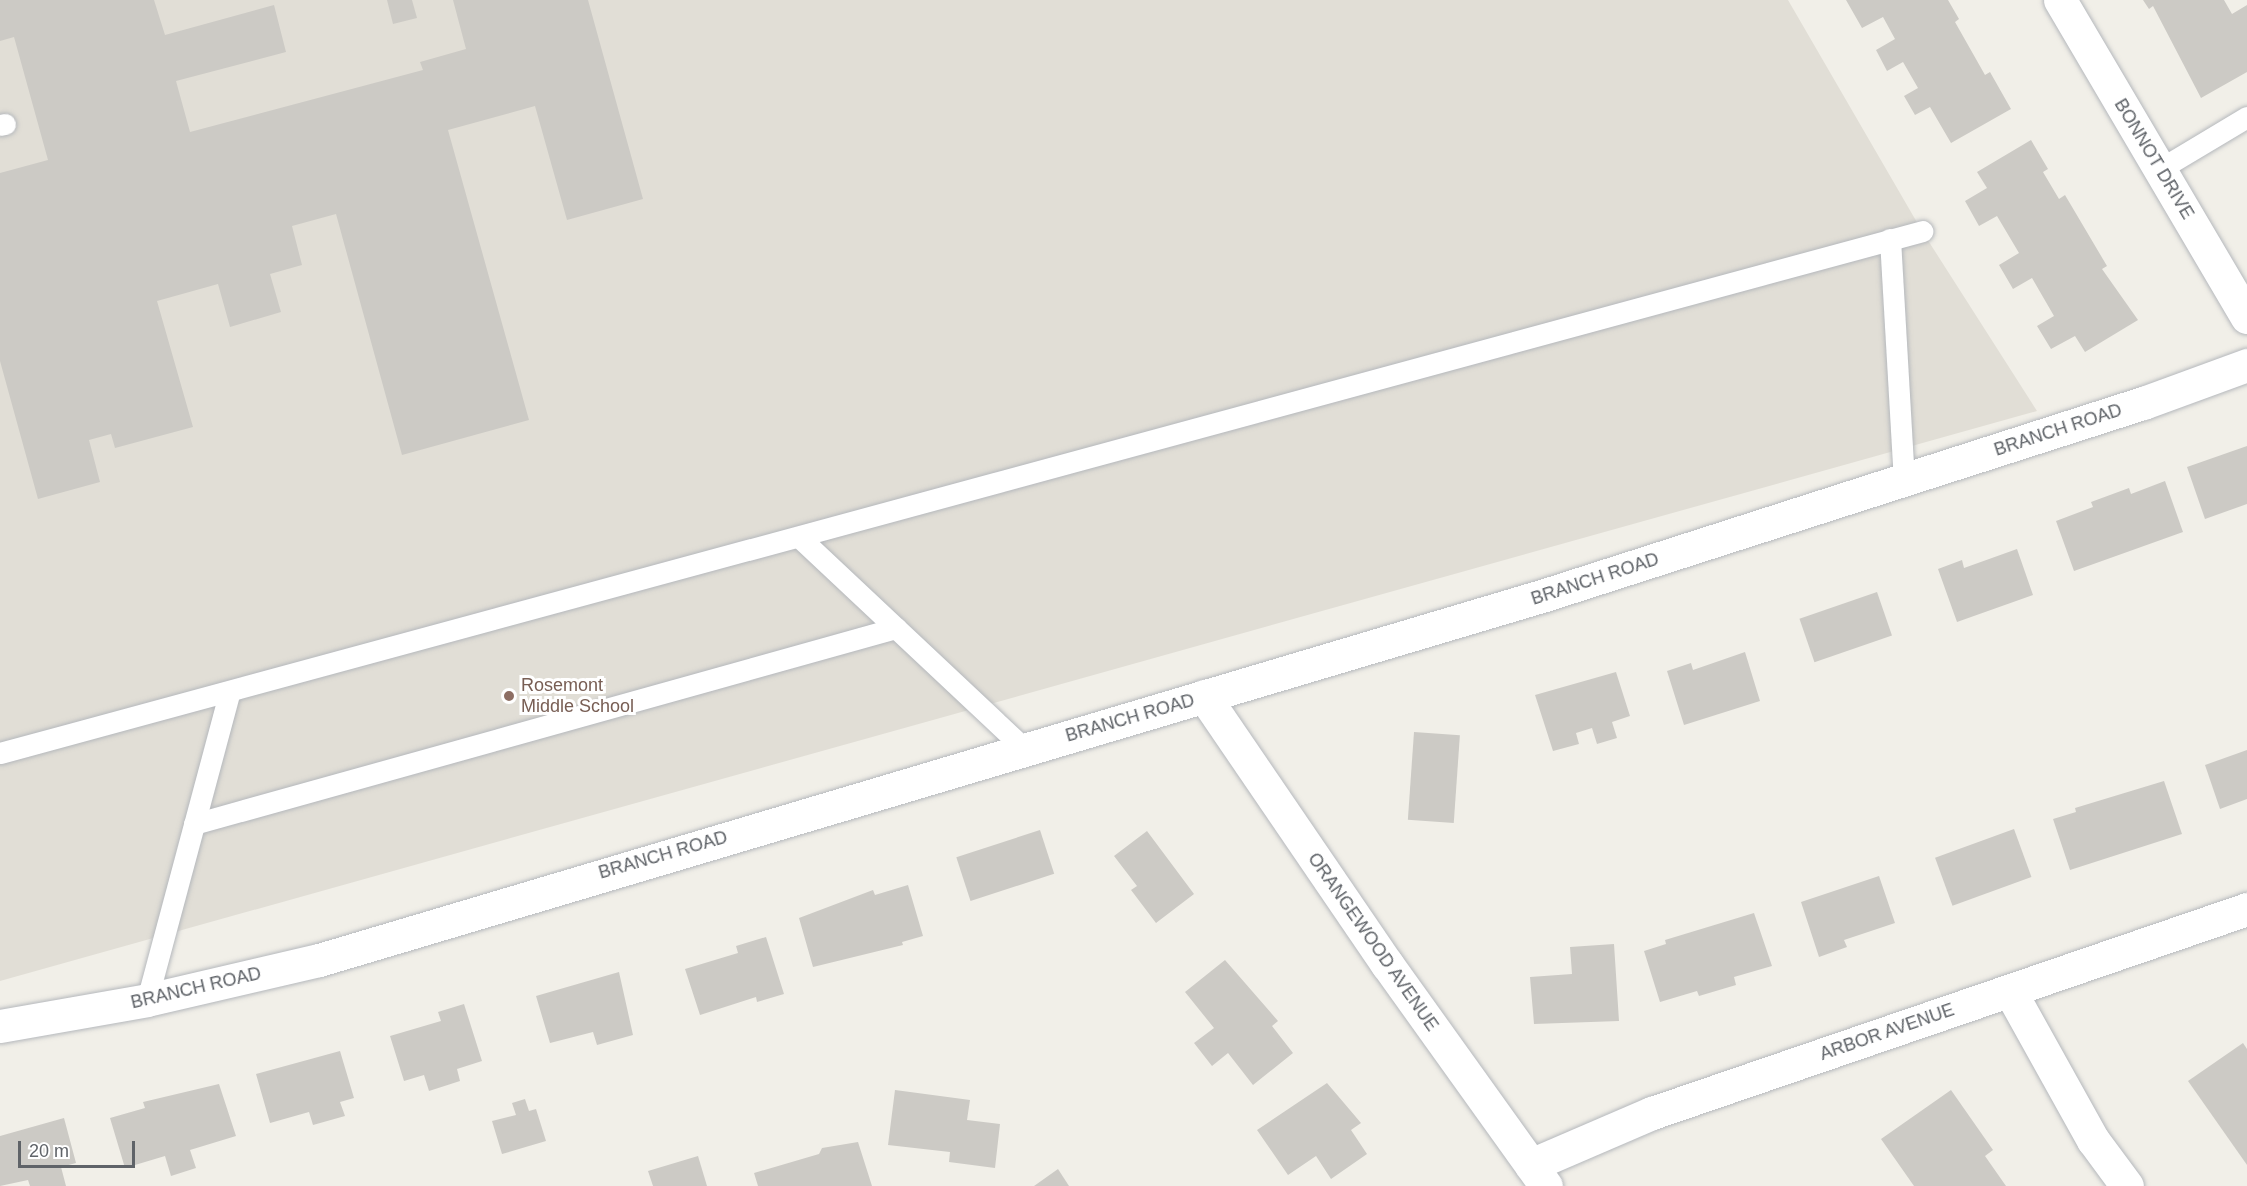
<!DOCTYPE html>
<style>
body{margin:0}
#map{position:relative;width:2247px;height:1186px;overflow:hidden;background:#f1efe8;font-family:Arial,sans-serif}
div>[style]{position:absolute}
.education>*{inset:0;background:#e1ded6}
.building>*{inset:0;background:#cccac5;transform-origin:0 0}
.roads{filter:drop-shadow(0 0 2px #b5b8bc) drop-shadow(0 0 2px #b5b8bc)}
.service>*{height:21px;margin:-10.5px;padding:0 10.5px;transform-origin:10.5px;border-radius:10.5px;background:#fff}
.minor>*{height:33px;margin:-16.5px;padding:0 16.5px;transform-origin:16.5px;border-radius:16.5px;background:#fff}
.dots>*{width:16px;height:16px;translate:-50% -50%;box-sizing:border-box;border:3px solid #fff;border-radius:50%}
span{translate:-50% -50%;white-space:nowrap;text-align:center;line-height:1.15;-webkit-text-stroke:6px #fff;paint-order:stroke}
.street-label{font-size:18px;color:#5f6368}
.education-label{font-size:18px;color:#785e54}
.left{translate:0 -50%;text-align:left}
.scale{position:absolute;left:18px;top:1141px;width:117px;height:27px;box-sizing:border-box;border:3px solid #5f6368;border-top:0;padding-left:8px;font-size:18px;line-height:21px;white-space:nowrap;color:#5f6368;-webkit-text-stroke:4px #fff;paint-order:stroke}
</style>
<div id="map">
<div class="education">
<i style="clip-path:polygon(0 0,1788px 0,1922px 231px,2037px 411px,0 981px)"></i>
</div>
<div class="building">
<i style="clip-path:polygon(0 0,154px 0,165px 35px,274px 5px,286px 52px,176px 81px,190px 132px,423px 70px,420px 62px,466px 49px,453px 0,588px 0,643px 199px,567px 220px,535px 106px,448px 130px,529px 420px,402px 455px,336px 214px,292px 226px,302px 265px,270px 274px,281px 312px,230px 327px,218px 284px,157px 301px,193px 427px,115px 448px,111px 434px,89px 440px,100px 482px,38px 499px,0 361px,0 173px,48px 160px,14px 37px,0 41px)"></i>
<i style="clip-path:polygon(387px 0,412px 0,417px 18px,393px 24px)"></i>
<i style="clip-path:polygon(1846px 0,1948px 0,1959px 19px,1955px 22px,1985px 75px,1990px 72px,2011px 109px,1951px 143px,1930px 107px,1915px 115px,1904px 96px,1918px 88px,1903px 62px,1887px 71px,1876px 50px,1895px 39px,1883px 17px,1862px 28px)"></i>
<i style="clip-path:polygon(2143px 0,2224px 0,2232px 14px,2247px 5px,2247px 72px,2201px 98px,2153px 6px,2149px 9px)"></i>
<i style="clip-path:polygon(2031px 140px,2048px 169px,2043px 172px,2059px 199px,2065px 195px,2107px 266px,2102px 269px,2138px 320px,2085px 352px,2075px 336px,2051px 349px,2037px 326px,2054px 316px,2032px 278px,2013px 289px,1999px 265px,2019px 253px,1997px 216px,1979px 226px,1965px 201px,1987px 188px,1977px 172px)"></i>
<i style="clip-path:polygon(2247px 446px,2247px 504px,2205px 519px,2187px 467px)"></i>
<i style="clip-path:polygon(2165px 481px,2183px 532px,2074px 571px,2056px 521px,2093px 507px,2091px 502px,2129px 488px,2131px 494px)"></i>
<i style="clip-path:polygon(2017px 549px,2033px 595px,1957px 622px,1938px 569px,1962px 560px,1964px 568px)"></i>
<i style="left:1877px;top:592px;width:46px;height:82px;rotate:71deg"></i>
<i style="clip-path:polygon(1745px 652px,1760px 701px,1684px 725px,1667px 671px,1691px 663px,1693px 670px)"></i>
<i style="clip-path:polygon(1616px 672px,1630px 716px,1612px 722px,1617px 738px,1597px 744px,1592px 728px,1576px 733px,1579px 744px,1553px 751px,1535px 695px)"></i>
<i style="left:1414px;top:732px;width:46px;height:88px;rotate:4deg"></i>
<i style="clip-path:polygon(2247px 750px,2247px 799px,2220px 809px,2205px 765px)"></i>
<i style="clip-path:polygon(2164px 781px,2182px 834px,2070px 870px,2053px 819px,2076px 812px,2075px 808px)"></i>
<i style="left:2014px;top:829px;width:51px;height:84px;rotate:70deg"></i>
<i style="left:1040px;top:830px;width:46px;height:88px;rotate:72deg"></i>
<i style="clip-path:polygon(1147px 831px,1194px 894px,1156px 923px,1131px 890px,1137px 886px,1114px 856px)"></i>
<i style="clip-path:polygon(1879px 876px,1895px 923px,1844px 940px,1847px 947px,1819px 957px,1801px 902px)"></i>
<i style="clip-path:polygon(908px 885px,923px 936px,902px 942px,903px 945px,813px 967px,799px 918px,873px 890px,875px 895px)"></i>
<i style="clip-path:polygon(1754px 913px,1772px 966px,1734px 977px,1736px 985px,1699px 996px,1697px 991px,1660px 1002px,1644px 951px,1666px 944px,1665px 940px)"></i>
<i style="clip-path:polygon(766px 937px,784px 994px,757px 1002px,756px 997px,700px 1015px,685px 969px,738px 953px,736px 946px)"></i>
<i style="clip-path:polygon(1614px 944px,1619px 1021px,1534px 1024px,1530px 977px,1572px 974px,1570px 947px)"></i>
<i style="clip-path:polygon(1225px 960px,1278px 1021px,1272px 1026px,1293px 1053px,1253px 1085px,1228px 1053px,1212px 1066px,1194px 1043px,1214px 1028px,1185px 992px)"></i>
<i style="clip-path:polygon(619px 972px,633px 1035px,597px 1045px,593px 1032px,550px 1043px,536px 996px)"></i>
<i style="clip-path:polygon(464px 1004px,482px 1061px,457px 1069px,460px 1081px,429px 1091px,424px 1075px,404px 1081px,390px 1036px,441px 1021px,438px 1012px)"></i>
<i style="clip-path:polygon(2243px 1043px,2247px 1049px,2247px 1165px,2188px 1081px)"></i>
<i style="clip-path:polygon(340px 1051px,354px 1098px,340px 1102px,345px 1116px,313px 1125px,309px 1112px,270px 1123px,256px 1074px)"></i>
<i style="clip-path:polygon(1327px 1083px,1361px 1123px,1351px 1130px,1367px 1154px,1331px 1179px,1316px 1156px,1288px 1175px,1257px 1130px)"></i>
<i style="clip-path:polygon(219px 1084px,236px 1136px,190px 1150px,196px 1168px,171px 1176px,165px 1156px,125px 1168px,110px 1118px,145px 1108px,143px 1102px)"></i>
<i style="clip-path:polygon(895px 1090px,970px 1100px,967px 1120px,1000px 1124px,995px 1168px,949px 1162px,950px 1152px,888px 1145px)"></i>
<i style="clip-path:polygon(1951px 1090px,1993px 1150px,1985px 1156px,2006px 1186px,1914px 1186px,1881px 1139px)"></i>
<i style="clip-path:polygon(525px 1099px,529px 1111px,536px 1109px,546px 1141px,502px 1154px,492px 1121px,516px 1115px,512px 1103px)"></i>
<i style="clip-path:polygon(64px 1118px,76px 1163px,61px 1167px,66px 1186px,30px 1186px,28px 1180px,0 1186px,0 1136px)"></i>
<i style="clip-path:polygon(858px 1142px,872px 1186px,758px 1186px,754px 1173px,819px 1154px,822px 1148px)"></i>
<i style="clip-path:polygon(698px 1156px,707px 1186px,653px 1186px,648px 1171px)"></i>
<i style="clip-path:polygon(1058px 1169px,1069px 1186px,1034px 1186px)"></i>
</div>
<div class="roads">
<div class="service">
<i style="left:0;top:125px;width:5px;rotate:-11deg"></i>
<i style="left:2160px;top:169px;width:101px;rotate:-30.9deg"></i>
<i style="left:1890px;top:239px;width:241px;rotate:86.7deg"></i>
<i style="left:799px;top:537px;width:310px;rotate:43.2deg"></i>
<i style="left:0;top:753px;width:1992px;rotate:-15.19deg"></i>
<i style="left:194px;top:824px;width:729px;rotate:-15.6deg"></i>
<i style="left:147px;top:1000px;width:318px;rotate:-75deg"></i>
</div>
<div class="minor">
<i style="left:2060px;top:0;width:368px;rotate:59.5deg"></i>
<i style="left:1204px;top:696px;width:325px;rotate:55.7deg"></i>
<i style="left:1387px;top:964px;width:273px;rotate:54.4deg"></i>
<i style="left:2010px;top:991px;width:171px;rotate:60.9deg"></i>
<i style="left:2093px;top:1140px;width:57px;rotate:53.5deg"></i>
<i style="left:0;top:1026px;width:149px;rotate:-10deg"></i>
<i style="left:147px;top:1000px;width:177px;rotate:-13.1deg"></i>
<i style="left:319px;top:960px;width:1282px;rotate:-16.58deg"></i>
<i style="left:1548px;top:594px;width:625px;rotate:-17.8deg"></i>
<i style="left:2143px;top:403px;width:111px;rotate:-20.1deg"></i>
<i style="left:1531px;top:1165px;width:132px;rotate:-23.3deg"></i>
<i style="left:1652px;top:1113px;width:629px;rotate:-18.92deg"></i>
</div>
</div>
<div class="dots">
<i style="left:509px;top:696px;background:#8d6e63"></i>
</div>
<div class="street-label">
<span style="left:2154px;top:159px;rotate:59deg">BONNOT DRIVE</span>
<span style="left:2058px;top:430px;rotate:-18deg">BRANCH ROAD</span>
<span style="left:1595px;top:579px;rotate:-18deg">BRANCH ROAD</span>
<span style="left:1130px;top:718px;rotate:-16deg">BRANCH ROAD</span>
<span style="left:663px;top:855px;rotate:-16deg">BRANCH ROAD</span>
<span style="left:1373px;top:942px;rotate:55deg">ORANGEWOOD AVENUE</span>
<span style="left:196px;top:988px;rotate:-13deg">BRANCH ROAD</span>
<span style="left:1887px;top:1032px;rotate:-19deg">ARBOR AVENUE</span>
</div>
<div class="education-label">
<span class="left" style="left:521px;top:696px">Rosemont<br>Middle School</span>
</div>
<div class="scale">20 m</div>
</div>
